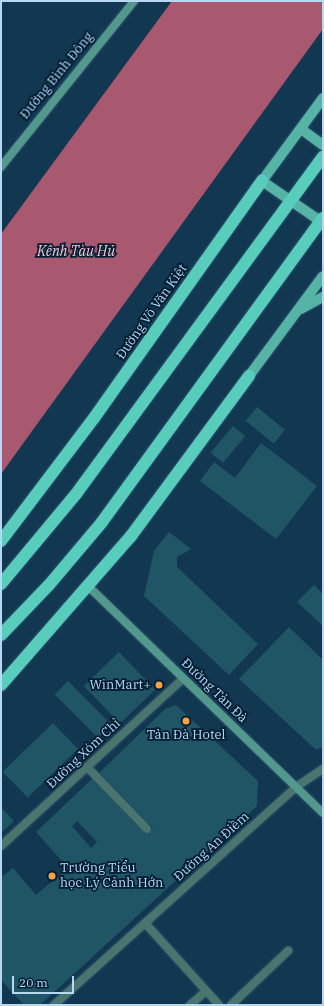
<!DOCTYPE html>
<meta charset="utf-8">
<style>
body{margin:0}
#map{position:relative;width:324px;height:1006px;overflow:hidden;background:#123751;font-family:"IBM Plex Serif",serif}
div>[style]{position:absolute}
.water>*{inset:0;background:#a8586f}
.building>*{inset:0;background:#205566;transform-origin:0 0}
.roads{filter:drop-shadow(0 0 1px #30546e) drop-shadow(0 0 1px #30546e)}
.lane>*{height:8px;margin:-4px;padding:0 4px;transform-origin:4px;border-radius:4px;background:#4a756e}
.street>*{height:8px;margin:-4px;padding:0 4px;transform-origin:4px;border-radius:4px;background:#4a756e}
.secondary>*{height:8px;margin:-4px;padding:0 4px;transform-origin:4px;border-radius:4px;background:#52988d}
.primary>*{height:10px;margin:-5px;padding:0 5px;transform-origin:5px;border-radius:5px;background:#56b4a6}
.highway>*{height:12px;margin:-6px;padding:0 6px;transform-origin:6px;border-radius:6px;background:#58cdbc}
.dots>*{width:11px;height:11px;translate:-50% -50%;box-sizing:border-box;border:2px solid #011e32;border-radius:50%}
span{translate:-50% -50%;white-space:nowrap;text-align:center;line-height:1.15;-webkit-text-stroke:3.5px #011e32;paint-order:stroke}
.street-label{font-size:13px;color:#b7d8f3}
.poi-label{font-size:13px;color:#b7d8f3}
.right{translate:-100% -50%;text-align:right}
.left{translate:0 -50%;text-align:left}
.water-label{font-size:14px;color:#f5c6d1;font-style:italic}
.frame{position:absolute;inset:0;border:2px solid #b7d8f3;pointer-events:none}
.scale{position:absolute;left:12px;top:976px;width:62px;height:18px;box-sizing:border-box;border:2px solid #b7d8f3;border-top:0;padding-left:5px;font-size:12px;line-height:14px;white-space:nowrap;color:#b7d8f3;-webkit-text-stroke:3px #011e32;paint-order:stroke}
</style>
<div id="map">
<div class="water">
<i style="clip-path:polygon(172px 1px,323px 1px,323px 29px,1px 474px,1px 234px)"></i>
</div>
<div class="building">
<i style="left:257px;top:407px;width:36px;height:18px;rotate:39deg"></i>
<i style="left:233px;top:426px;width:16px;height:35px;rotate:40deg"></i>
<i style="clip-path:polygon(261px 443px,317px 486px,276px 539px,200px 481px,214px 462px,235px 478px)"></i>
<i style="clip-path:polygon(169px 532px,191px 549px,177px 557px,177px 567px,258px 644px,229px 675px,144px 596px,154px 551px)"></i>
<i style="clip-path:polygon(314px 585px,323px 594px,323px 626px,297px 602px)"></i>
<i style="clip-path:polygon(289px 627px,323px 660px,323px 748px,315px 749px,239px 679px)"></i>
<i style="left:119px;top:652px;width:52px;height:49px;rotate:46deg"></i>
<i style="left:68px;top:681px;width:61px;height:19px;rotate:45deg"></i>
<i style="clip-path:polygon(evenodd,176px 705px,258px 781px,257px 806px,40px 1005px,24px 1005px,1px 980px,1px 874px,3px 876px,13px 868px,36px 895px,68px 868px,36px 832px,93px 778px,147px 834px,153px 828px,99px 773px,165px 709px,176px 705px,77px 821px,97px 842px,91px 848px,72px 826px,77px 821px)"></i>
<i style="left:53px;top:723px;width:36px;height:70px;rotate:46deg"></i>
<i style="clip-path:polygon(1px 807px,14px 821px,1px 833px)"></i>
</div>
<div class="roads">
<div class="lane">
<i style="left:87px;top:767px;width:86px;rotate:45.9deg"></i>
<i style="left:145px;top:923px;width:110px;rotate:47.9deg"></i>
<i style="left:190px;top:1005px;width:21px;rotate:-41deg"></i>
<i style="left:231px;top:1005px;width:79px;rotate:-43.5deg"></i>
</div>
<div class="street">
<i style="left:1px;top:846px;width:248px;rotate:-42.6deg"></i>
<i style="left:54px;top:1005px;width:326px;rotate:-42deg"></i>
<i style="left:296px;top:787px;width:32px;rotate:-34deg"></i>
</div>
<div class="secondary">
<i style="left:1px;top:167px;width:213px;rotate:-51.3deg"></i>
<i style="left:89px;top:587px;width:325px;rotate:44deg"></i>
</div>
<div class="primary">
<i style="left:323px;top:98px;width:103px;rotate:126.3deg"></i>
<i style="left:262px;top:181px;width:74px;rotate:34.5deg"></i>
<i style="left:301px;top:129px;width:27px;rotate:36deg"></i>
<i style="left:301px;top:309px;width:25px;rotate:-29deg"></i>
<i style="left:249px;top:376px;width:124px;rotate:-53.5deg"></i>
</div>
<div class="highway">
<i style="left:1px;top:541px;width:154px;rotate:-52.9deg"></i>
<i style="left:94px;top:418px;width:291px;rotate:-54.7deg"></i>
<i style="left:1px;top:584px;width:117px;rotate:-50.2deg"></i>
<i style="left:76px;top:494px;width:418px;rotate:-53.8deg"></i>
<i style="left:1px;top:635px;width:69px;rotate:-46.2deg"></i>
<i style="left:49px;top:585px;width:82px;rotate:-49.9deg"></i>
<i style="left:102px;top:522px;width:376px;rotate:-54deg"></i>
<i style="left:1px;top:685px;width:198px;rotate:-48.9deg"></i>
<i style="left:131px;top:536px;width:199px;rotate:-53.6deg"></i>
</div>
</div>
<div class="dots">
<i style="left:159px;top:685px;background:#f8a14a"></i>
<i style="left:186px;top:721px;background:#f8a14a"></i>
<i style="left:52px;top:876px;background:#f8a14a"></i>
</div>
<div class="street-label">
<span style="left:57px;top:76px;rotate:-51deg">Đường Bình Đông</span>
<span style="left:152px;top:312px;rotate:-55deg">Đường Võ Văn Kiệt</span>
<span style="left:214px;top:691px;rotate:44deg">Đường Tản Đà</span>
<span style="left:84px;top:754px;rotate:-43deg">Đường Xóm Chỉ</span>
<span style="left:212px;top:847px;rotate:-42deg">Đường An Điềm</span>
</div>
<div class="poi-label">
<span class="right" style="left:151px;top:685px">WinMart+</span>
<span style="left:186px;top:735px">Tản Đà Hotel</span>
<span class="left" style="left:60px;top:876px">Trường Tiểu<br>học Lý Cảnh Hớn</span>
</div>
<div class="water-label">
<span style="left:76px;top:251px">Kênh Tàu Hủ</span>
</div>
<div class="frame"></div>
<div class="scale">20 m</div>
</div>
